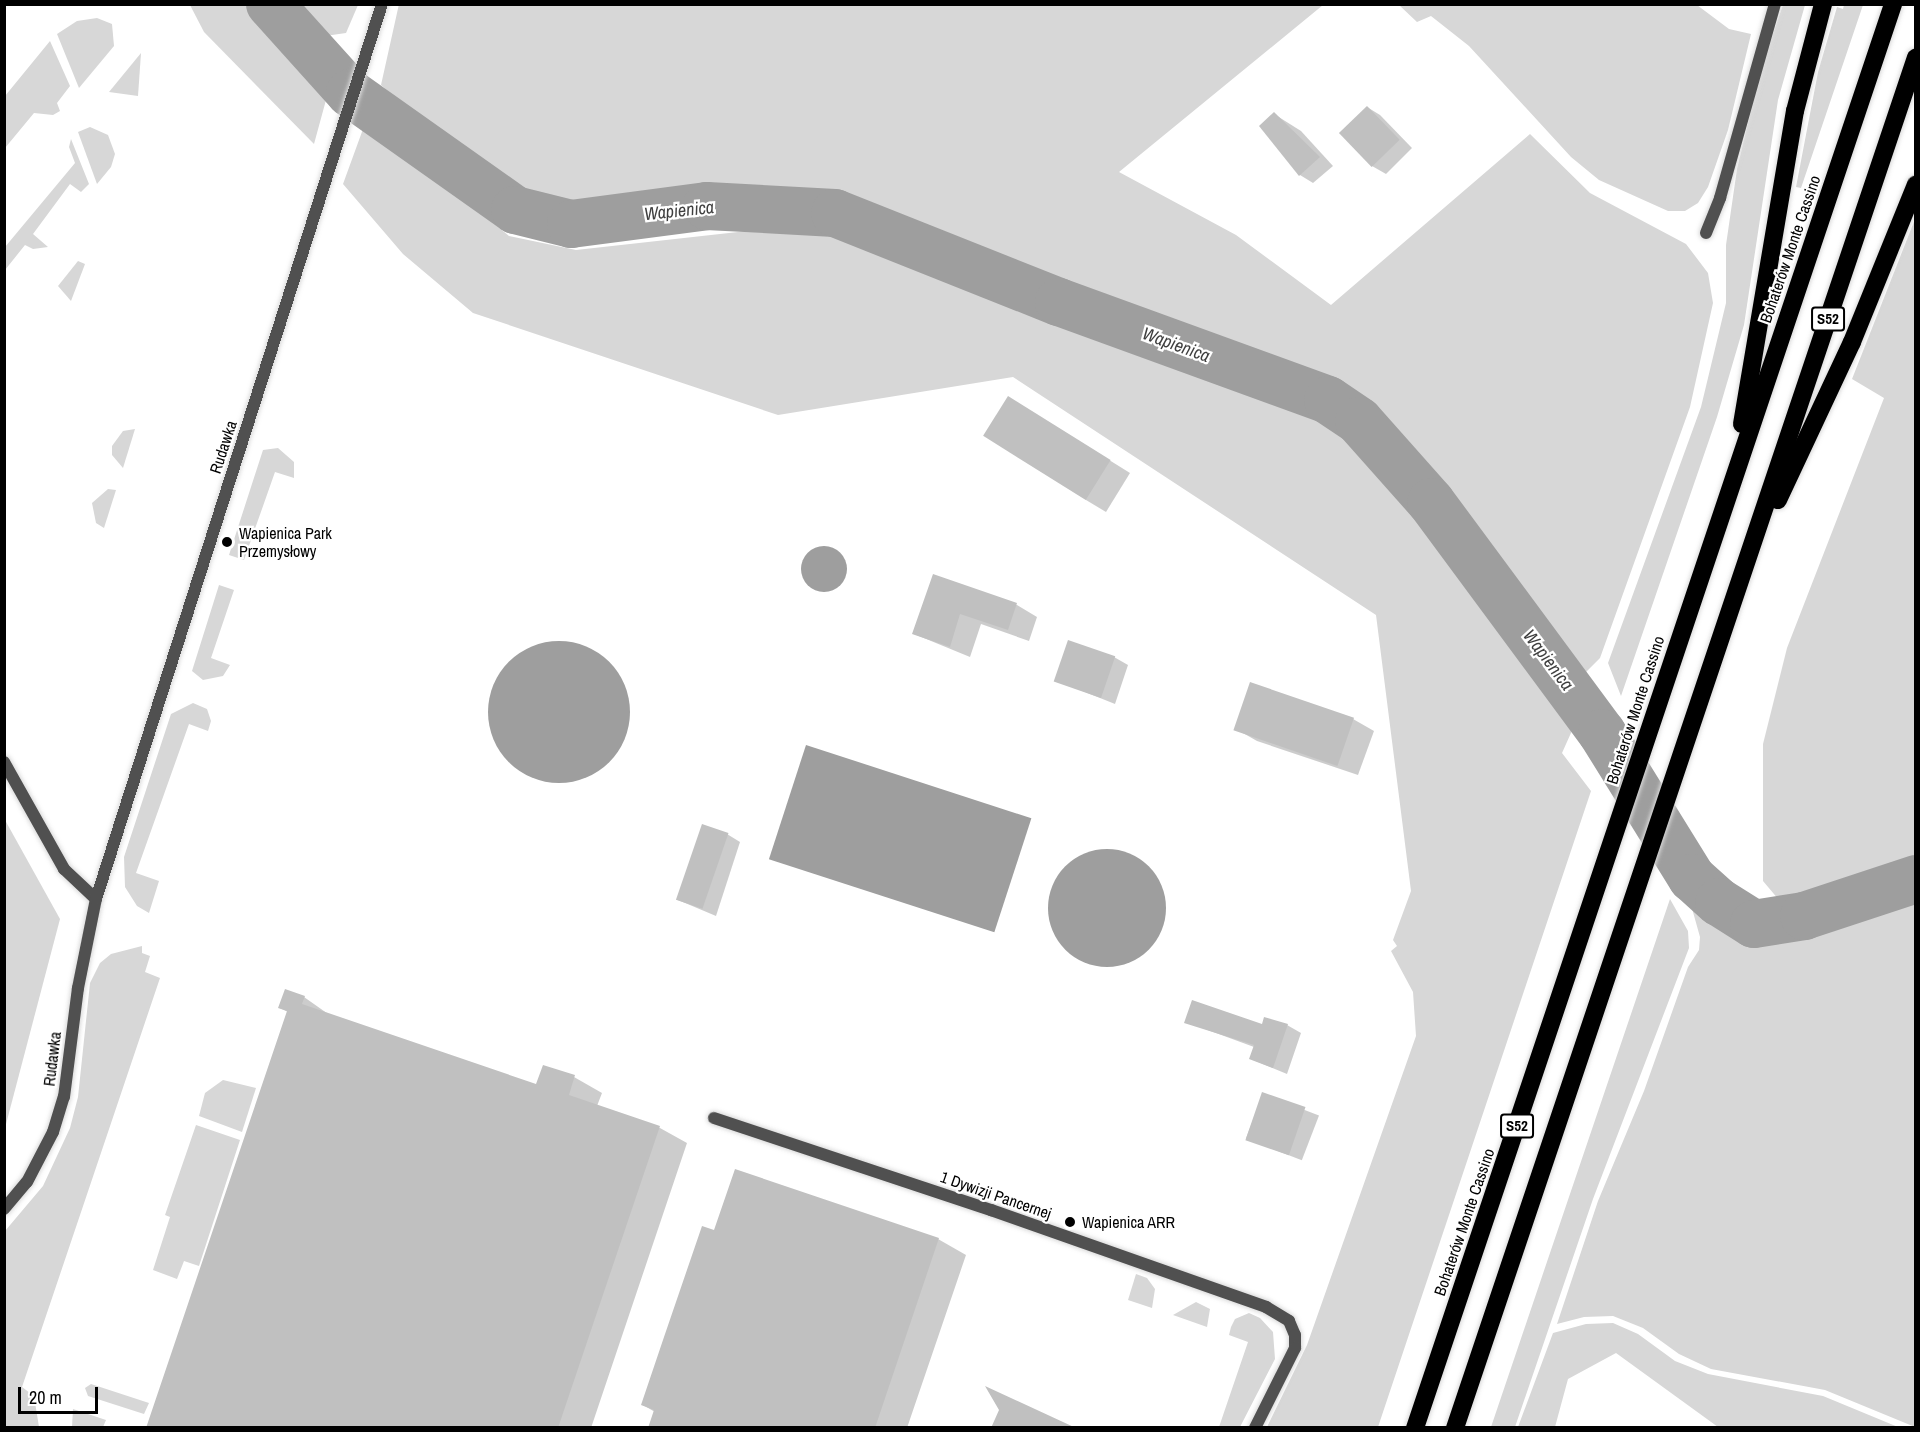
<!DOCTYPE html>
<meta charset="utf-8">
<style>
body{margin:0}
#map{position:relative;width:1920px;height:1432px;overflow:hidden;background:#fff;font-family:"Archivo Narrow",sans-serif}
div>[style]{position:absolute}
.green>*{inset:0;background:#d7d7d7}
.water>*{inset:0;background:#9e9e9e;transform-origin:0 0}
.round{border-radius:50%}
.shadow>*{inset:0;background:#0003;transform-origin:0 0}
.river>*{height:48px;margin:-24px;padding:0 24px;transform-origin:24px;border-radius:24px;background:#9e9e9e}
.building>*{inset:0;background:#c0c0c0;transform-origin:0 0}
.roads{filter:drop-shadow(0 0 2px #dbdbdb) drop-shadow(0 0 2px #dbdbdb)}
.street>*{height:12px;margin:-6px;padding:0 6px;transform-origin:6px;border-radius:6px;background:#505050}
.highway>*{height:18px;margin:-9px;padding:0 9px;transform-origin:9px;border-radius:9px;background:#000}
.dots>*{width:16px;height:16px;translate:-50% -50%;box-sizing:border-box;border:3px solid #fff;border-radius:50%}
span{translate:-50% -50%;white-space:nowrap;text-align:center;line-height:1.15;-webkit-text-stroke:4.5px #fff;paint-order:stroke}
.shield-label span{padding:2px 4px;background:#fff;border:2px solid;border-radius:4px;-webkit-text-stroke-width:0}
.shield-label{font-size:15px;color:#000;font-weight:700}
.street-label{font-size:16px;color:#000}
.poi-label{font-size:16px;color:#000}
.left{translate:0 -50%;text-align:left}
.water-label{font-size:18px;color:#3f3f3f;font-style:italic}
.frame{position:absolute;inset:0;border:6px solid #000;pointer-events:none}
.scale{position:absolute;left:18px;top:1387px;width:80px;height:27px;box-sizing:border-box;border:3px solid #000;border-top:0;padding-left:8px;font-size:18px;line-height:21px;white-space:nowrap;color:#000;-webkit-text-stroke:4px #fff;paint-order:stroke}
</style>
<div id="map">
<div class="green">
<i style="clip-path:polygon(399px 4px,1323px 5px,1119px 172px,1236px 235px,1331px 305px,1530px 134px,1590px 193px,1686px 244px,1708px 273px,1713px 303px,1690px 407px,1600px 658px,1586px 672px,1570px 662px,1383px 416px,1331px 384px,859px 201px,798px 189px,722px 190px,595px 205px,533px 195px,471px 163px,381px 85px)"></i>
<i style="clip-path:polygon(190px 5px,253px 5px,329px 89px,314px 144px,204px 32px)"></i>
<i style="clip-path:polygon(296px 5px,358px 5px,346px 33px,325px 36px)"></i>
<i style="clip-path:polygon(1399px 5px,1697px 5px,1729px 29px,1751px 34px,1728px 130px,1708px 187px,1698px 203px,1685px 211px,1668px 211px,1599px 180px,1571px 157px,1469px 46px,1431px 16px,1417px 22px)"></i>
<i style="clip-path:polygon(1783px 5px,1805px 5px,1778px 100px,1744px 325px,1717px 417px,1621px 696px,1608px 663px,1701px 407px,1726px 303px,1726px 245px,1737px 169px,1761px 69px)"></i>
<i style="clip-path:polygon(1844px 5px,1863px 5px,1801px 188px,1796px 187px,1818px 72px,1837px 7px,1843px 9px)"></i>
<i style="clip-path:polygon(97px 18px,112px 24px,114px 46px,79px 88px,57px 34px,77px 21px)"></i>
<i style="clip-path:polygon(50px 41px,70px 86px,57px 103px,60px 111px,53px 115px,34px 113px,5px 148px,5px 96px)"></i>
<i style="clip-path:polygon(141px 53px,138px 96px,109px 92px)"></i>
<i style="clip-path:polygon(367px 118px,509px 236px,576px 250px,756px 230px,834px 236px,1055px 323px,1314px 410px,1363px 449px,1402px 492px,1575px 724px,1562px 753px,1591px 791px,1378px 1427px,1267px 1427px,1307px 1345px,1416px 1036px,1413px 992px,1391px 951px,1397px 946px,1393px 940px,1411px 891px,1376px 615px,1013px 377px,778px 415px,473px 313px,403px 254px,343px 184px)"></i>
<i style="clip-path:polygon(90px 127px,108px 135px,115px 154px,111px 167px,97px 184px,78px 132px)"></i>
<i style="clip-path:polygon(71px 139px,89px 184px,81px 192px,70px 184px,33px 234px,48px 247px,33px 249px,25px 245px,5px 270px,5px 247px,75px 163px,69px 147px)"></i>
<i style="clip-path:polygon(1915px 219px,1915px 855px,1864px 878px,1779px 900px,1763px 881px,1763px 744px,1787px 648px,1884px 398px,1852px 379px)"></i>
<i style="clip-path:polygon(78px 261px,85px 264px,71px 301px,58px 286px)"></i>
<i style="clip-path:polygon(135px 429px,123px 468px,112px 455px,112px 446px,123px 431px)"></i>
<i style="clip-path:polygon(278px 448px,294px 462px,294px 478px,275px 472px,244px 560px,229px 555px,263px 450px)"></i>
<i style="clip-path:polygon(108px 489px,116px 490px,104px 528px,96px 523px,92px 503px)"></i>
<i style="clip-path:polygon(219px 585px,234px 590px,211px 658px,230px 665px,223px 676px,203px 680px,192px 671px)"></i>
<i style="clip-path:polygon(193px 703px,207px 709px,211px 721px,208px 731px,189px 724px,136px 873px,159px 881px,149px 913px,137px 906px,125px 887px,124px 857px,171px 714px)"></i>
<i style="clip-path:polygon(5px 820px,60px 919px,5px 1128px)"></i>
<i style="clip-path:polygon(1686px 887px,1729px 926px,1764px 935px,1818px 923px,1915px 890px,1915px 1427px,1825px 1390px,1711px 1369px,1679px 1354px,1643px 1328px,1613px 1316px,1584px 1317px,1557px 1324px,1598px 1201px,1644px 1091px,1688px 967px,1699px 950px,1700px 937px)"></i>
<i style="clip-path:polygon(1670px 899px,1688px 931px,1689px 948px,1593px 1199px,1515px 1427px,1491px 1427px)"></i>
<i style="clip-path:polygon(142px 946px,142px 953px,150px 956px,145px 972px,160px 978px,22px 1387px,34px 1396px,39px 1427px,5px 1427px,5px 1231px,43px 1186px,70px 1128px,78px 1097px,90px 983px,100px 963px,111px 954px)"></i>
<i style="clip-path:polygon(223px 1080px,256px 1088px,242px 1132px,199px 1116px,205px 1093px)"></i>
<i style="clip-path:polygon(196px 1125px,240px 1140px,199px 1266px,184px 1261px,177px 1279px,153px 1270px,170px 1217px,165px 1215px)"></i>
<i style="clip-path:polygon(1136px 1274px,1147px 1278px,1155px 1289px,1152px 1308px,1128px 1300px)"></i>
<i style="clip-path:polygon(1196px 1302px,1210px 1309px,1207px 1327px,1173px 1315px)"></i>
<i style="clip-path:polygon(1249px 1313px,1260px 1318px,1273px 1332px,1275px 1359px,1240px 1427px,1219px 1427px,1248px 1342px,1229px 1335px,1231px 1327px,1235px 1319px)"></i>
<i style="clip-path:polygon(1613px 1323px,1638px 1334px,1675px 1361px,1708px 1374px,1823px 1396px,1898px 1427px,1718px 1427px,1616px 1353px,1568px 1379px,1555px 1427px,1518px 1427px,1553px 1333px,1586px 1324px)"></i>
<i style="clip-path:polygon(91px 1384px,149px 1403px,144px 1414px,88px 1396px,85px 1388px)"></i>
<i style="clip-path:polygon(73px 1409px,106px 1420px,103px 1427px,72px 1427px)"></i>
</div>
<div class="water">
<i class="round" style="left:801px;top:546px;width:46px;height:46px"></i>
<i class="round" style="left:488px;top:641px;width:142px;height:142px"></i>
<i style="left:806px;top:745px;width:237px;height:120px;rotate:18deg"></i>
<i class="round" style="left:1048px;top:849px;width:118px;height:118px"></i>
</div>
<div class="shadow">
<i style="clip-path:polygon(1367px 107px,1380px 115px,1412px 148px,1386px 174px,1372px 166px)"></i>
<i style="clip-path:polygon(1274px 114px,1301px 131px,1333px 166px,1313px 183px,1300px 175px)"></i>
<i style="clip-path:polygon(1029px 410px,1130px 473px,1106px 512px,1086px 500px)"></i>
<i style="clip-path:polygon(934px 576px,1017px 605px,1037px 617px,1029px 641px,981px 624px,970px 657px,914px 634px)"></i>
<i style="clip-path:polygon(1114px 657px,1128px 665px,1115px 704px,1055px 680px)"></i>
<i style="clip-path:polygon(1353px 719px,1374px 731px,1358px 775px,1257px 741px,1236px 729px)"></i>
<i style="clip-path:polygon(727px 834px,740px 842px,716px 916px,678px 900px)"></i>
<i style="clip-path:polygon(304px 997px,331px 1016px,537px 1086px,544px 1067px,574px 1077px,602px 1093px,597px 1106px,660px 1128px,687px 1143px,591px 1428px,148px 1428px,288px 1012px,280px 1008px)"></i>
<i style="clip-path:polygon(1186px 1022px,1287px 1025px,1301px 1033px,1287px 1074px,1251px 1059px,1254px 1047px)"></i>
<i style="left:1263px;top:1094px;width:60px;height:48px;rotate:21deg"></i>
<i style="clip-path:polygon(715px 1232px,938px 1239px,966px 1255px,907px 1428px,650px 1428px,655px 1412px,643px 1405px)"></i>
</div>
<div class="river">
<i style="left:270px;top:4px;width:120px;rotate:48deg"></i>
<i style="left:350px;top:93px;width:202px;rotate:35.3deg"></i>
<i style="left:515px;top:210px;width:58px;rotate:14deg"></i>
<i style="left:571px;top:224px;width:137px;rotate:-7.5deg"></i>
<i style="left:707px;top:206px;width:128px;rotate:3.1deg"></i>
<i style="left:835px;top:213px;width:241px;rotate:21.7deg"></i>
<i style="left:1059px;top:302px;width:286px;rotate:20deg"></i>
<i style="left:1328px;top:400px;width:37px;rotate:34deg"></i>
<i style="left:1359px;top:421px;width:108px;rotate:48.4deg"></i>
<i style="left:1431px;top:502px;width:287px;rotate:53.5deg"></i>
<i style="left:1602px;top:733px;width:171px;rotate:58.2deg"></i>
<i style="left:1692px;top:878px;width:36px;rotate:42deg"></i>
<i style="left:1719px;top:902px;width:41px;rotate:32.2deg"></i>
<i style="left:1754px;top:924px;width:51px;rotate:-9.1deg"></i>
<i style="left:1804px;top:916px;width:118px;rotate:-18.3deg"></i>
</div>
<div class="building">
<i style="left:1367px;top:106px;width:47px;height:39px;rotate:46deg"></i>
<i style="clip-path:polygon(1274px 112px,1320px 157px,1299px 176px,1259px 126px)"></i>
<i style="left:1008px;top:396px;width:121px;height:47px;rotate:32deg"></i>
<i style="clip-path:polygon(933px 574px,1017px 603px,1008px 630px,960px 614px,950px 647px,912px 634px)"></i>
<i style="left:1068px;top:640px;width:50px;height:44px;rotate:19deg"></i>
<i style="left:1250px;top:682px;width:110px;height:51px;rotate:19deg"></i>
<i style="left:702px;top:824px;width:28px;height:80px;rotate:19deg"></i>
<i style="clip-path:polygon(285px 989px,305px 996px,302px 1004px,536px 1084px,543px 1065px,575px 1075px,569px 1095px,660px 1126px,558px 1428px,146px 1428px,287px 1011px,278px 1008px)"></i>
<i style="clip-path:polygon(1192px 1000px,1262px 1024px,1264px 1017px,1288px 1024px,1273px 1068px,1249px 1059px,1254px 1045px,1184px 1023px)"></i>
<i style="left:1262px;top:1092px;width:46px;height:51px;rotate:19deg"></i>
<i style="clip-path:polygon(735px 1169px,939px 1238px,875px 1428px,648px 1428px,654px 1410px,641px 1405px,664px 1337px,702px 1226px,714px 1230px)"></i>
<i style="clip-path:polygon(985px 1386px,1076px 1428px,991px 1428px,999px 1410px)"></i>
</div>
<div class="roads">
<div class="street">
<i style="left:1706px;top:233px;width:38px;rotate:-68deg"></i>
<i style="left:1720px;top:198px;width:202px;rotate:-74.2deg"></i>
<i style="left:4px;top:762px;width:123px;rotate:60.7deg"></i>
<i style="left:64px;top:869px;width:44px;rotate:43.2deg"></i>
<i style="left:714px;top:1118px;width:292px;rotate:18.4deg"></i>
<i style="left:991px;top:1210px;width:292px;rotate:19.4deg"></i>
<i style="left:1266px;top:1307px;width:27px;rotate:31deg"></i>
<i style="left:1289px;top:1321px;width:15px;rotate:67deg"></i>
<i style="left:1295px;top:1335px;width:13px;rotate:90deg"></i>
<i style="left:1295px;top:1348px;width:89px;rotate:116.6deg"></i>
<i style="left:4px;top:1209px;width:35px;rotate:-50deg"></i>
<i style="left:27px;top:1182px;width:56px;rotate:-62.5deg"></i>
<i style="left:53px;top:1132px;width:37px;rotate:-73deg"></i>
<i style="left:64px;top:1097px;width:110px;rotate:-82.7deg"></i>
<i style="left:78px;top:988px;width:91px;rotate:-78.6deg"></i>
<i style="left:96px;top:899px;width:940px;rotate:-72.28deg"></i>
</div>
<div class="highway">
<i style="left:1742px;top:424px;width:317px;rotate:-80.4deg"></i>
<i style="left:1795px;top:111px;width:111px;rotate:-75.3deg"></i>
<i style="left:1778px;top:500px;width:174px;rotate:-64.9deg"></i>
<i style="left:1852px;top:342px;width:170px;rotate:-67.9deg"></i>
<i style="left:1415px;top:1428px;width:1502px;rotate:-71.44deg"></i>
<i style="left:1455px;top:1428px;width:1446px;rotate:-71.41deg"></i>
</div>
</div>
<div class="dots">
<i style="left:227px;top:542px;background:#000"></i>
<i style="left:1070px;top:1222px;background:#000"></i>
</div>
<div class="shield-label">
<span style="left:1828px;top:319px">S52</span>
<span style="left:1517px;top:1126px">S52</span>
</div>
<div class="street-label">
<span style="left:1790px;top:249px;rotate:-71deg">Bohaterów Monte Cassino</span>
<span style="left:223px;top:447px;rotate:-72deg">Rudawka</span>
<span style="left:1635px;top:710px;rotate:-72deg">Bohaterów Monte Cassino</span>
<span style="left:52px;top:1059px;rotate:-83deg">Rudawka</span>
<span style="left:996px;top:1195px;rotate:19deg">1 Dywizji Pancernej</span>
<span style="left:1464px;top:1222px;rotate:-71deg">Bohaterów Monte Cassino</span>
</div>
<div class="poi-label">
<span class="left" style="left:239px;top:542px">Wapienica Park<br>Przemysłowy</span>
<span class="left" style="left:1082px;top:1222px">Wapienica ARR</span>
</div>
<div class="water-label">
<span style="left:679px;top:211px;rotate:-6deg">Wapienica</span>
<span style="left:1176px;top:345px;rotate:20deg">Wapienica</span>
<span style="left:1548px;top:660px;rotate:53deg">Wapienica</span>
</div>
<div class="frame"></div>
<div class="scale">20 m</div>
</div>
